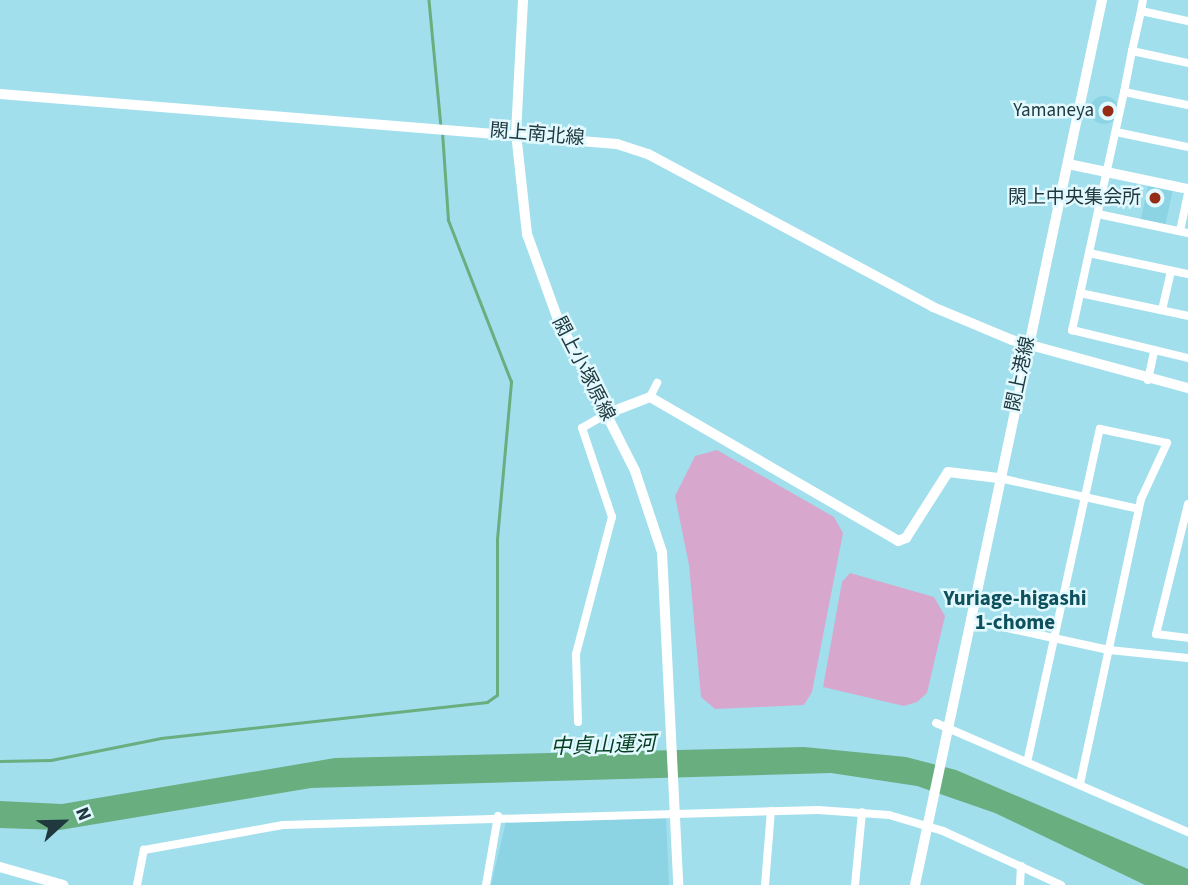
<!DOCTYPE html>
<meta charset="utf-8">
<style>
body{margin:0}
#map{position:relative;width:1188px;height:885px;overflow:hidden;background:#a1dfed;font-family:"Source Sans 3","Noto Sans JP",sans-serif}
div>[style]{position:absolute}
.built>*{inset:0;background:#8cd3e3;transform-origin:0 0}
.round{border-radius:50%}
.green>*{inset:0;background:#d8a7ce}
.water>*{inset:0;background:#68ae7f}
.stream>*{height:2.5px;margin:-1.25px;padding:0 1.25px;transform-origin:1.25px;border-radius:1.25px;background:#68ae7f}
.street>*{height:8px;margin:-4px;padding:0 4px;transform-origin:4px;border-radius:4px;background:#fff}
.secondary>*{height:10px;margin:-5px;padding:0 5px;transform-origin:5px;border-radius:5px;background:#fff}
.dots>*{width:19px;height:19px;translate:-50% -50%;box-sizing:border-box;border:4px solid #e1f9ff;border-radius:50%}
span{translate:-50% -50%;white-space:nowrap;text-align:center;line-height:1.15;-webkit-text-stroke:5px #e1f9ff;paint-order:stroke}
.poi-label{font-size:19px;color:#20393f}
.right{translate:-100% -50%;text-align:right}
.street-label{font-size:19px;color:#20393f}
.neighbourhood-label{font-size:21px;color:#0e515d;font-weight:700}
.water-label{font-size:21px;color:#043e1f;font-style:italic}
.north{position:absolute;left:28px;top:787px;width:70px;height:70px;-webkit-text-stroke:5px #e1f9ff;paint-order:stroke;rotate:68deg;font-size:19px;font-weight:700;line-height:28px;text-align:center;color:#20393f}
.north::after{content:'';display:block;margin:auto;width:24px;height:32px;background:#20393f;clip-path:polygon(50% 0,100% 100%,50% 72%,0 100%)}
</style>
<div id="map">
<div class="built">
<i class="round" style="left:1090px;top:96px;width:28px;height:28px"></i>
<i style="left:1148px;top:186px;width:25px;height:34px;rotate:12deg"></i>
<i style="clip-path:polygon(666px 818px,669px 885px,491px 885px,506px 822px)"></i>
</div>
<div class="green">
<i style="clip-path:polygon(717px 450px,834px 517px,843px 533px,812px 692px,804px 705px,715px 709px,701px 697px,689px 565px,675px 496px,695px 456px)"></i>
<i style="clip-path:polygon(850px 573px,934px 597px,945px 616px,927px 693px,917px 702px,904px 706px,823px 687px,842px 582px)"></i>
</div>
<div class="water">
<i style="clip-path:polygon(804px 747px,906px 757px,956px 770px,1188px 869px,1188px 885px,1145px 885px,995px 813px,917px 786px,831px 773px,311px 788px,60px 830px,0 828px,0 801px,62px 804px,335px 758px)"></i>
</div>
<div class="stream">
<i style="left:429px;top:0;width:127px;rotate:84.6deg"></i>
<i style="left:0;top:761px;width:51px;rotate:-1.1deg"></i>
<i style="left:51px;top:760px;width:112px;rotate:-11.3deg"></i>
<i style="left:161px;top:738px;width:328px;rotate:-6.3deg"></i>
<i style="left:487px;top:702px;width:12px;rotate:-35deg"></i>
<i style="left:497px;top:695px;width:156px;rotate:-90deg"></i>
<i style="left:497px;top:539px;width:158px;rotate:-84.9deg"></i>
<i style="left:511px;top:382px;width:174px;rotate:-111.3deg"></i>
<i style="left:448px;top:220px;width:88px;rotate:-93.9deg"></i>
</div>
<div class="street">
<i style="left:1141px;top:11px;width:11px;rotate:-80deg"></i>
<i style="left:1188px;top:21px;width:48px;rotate:-168deg"></i>
<i style="left:1141px;top:11px;width:41px;rotate:102.7deg"></i>
<i style="left:1132px;top:51px;width:57px;rotate:12.1deg"></i>
<i style="left:1124px;top:92px;width:42px;rotate:-79deg"></i>
<i style="left:1188px;top:105px;width:65px;rotate:-168.5deg"></i>
<i style="left:1124px;top:92px;width:244px;rotate:102.3deg"></i>
<i style="left:1072px;top:330px;width:119px;rotate:13.6deg"></i>
<i style="left:1116px;top:132px;width:74px;rotate:11.8deg"></i>
<i style="left:1098px;top:214px;width:92px;rotate:11.9deg"></i>
<i style="left:1180px;top:231px;width:38px;rotate:-78deg"></i>
<i style="left:1089px;top:253px;width:101px;rotate:12deg"></i>
<i style="left:1080px;top:293px;width:110px;rotate:12deg"></i>
<i style="left:1162px;top:310px;width:40px;rotate:-77deg"></i>
<i style="left:1148px;top:380px;width:30px;rotate:-78deg"></i>
<i style="left:650px;top:397px;width:16px;rotate:-63deg"></i>
<i style="left:999px;top:478px;width:143px;rotate:12.5deg"></i>
<i style="left:1188px;top:504px;width:134px;rotate:103.8deg"></i>
<i style="left:1156px;top:634px;width:32px;rotate:7deg"></i>
<i style="left:970px;top:620px;width:142px;rotate:12.2deg"></i>
<i style="left:1109px;top:650px;width:79px;rotate:5.8deg"></i>
<i style="left:578px;top:722px;width:68px;rotate:-91.7deg"></i>
<i style="left:576px;top:654px;width:142px;rotate:-75.3deg"></i>
<i style="left:612px;top:517px;width:94px;rotate:-108.6deg"></i>
<i style="left:582px;top:428px;width:28px;rotate:-30deg"></i>
<i style="left:936px;top:723px;width:275px;rotate:23.4deg"></i>
<i style="left:1028px;top:758px;width:337px;rotate:-77.7deg"></i>
<i style="left:1100px;top:429px;width:68px;rotate:11.8deg"></i>
<i style="left:1167px;top:443px;width:62px;rotate:114.9deg"></i>
<i style="left:1141px;top:499px;width:290px;rotate:102.1deg"></i>
<i style="left:137px;top:885px;width:36px;rotate:-79deg"></i>
<i style="left:144px;top:850px;width:141px;rotate:-10.2deg"></i>
<i style="left:283px;top:825px;width:535px;rotate:-1.61deg"></i>
<i style="left:818px;top:810px;width:71px;rotate:4deg"></i>
<i style="left:889px;top:815px;width:56px;rotate:16.5deg"></i>
<i style="left:943px;top:831px;width:130px;rotate:24.6deg"></i>
<i style="left:486px;top:885px;width:70px;rotate:-80.1deg"></i>
<i style="left:765px;top:885px;width:74px;rotate:-85.4deg"></i>
<i style="left:855px;top:885px;width:73px;rotate:-84.5deg"></i>
<i style="left:1020px;top:885px;width:19px;rotate:-87deg"></i>
</div>
<div class="secondary">
<i style="left:523px;top:0;width:133px;rotate:93deg"></i>
<i style="left:516px;top:133px;width:102px;rotate:83.8deg"></i>
<i style="left:527px;top:234px;width:88px;rotate:70.1deg"></i>
<i style="left:557px;top:317px;width:173px;rotate:63.1deg"></i>
<i style="left:635px;top:471px;width:85px;rotate:71.6deg"></i>
<i style="left:662px;top:552px;width:333px;rotate:87.2deg"></i>
<i style="left:0;top:94px;width:619px;rotate:4.63deg"></i>
<i style="left:617px;top:144px;width:33px;rotate:18deg"></i>
<i style="left:648px;top:154px;width:323px;rotate:28.2deg"></i>
<i style="left:933px;top:307px;width:86px;rotate:22.7deg"></i>
<i style="left:1012px;top:340px;width:182px;rotate:15.3deg"></i>
<i style="left:1068px;top:164px;width:123px;rotate:11.8deg"></i>
<i style="left:606px;top:414px;width:47px;rotate:-21.1deg"></i>
<i style="left:650px;top:397px;width:287px;rotate:30.1deg"></i>
<i style="left:898px;top:541px;width:9px;rotate:-21deg"></i>
<i style="left:906px;top:538px;width:78px;rotate:-57.5deg"></i>
<i style="left:948px;top:472px;width:51px;rotate:6.7deg"></i>
<i style="left:0;top:867px;width:66px;rotate:15.9deg"></i>
<i style="left:915px;top:885px;width:905px;rotate:-78.07deg"></i>
</div>
<div class="dots">
<i style="left:1108px;top:111px;background:#952c15"></i>
<i style="left:1155px;top:198px;background:#952c15"></i>
</div>
<div class="poi-label">
<span class="right" style="left:1094px;top:111px">Yamaneya</span>
<span class="right" style="left:1141px;top:198px">閖上中央集会所</span>
</div>
<div class="street-label">
<span style="left:537px;top:135px;rotate:5deg">閖上南北線</span>
<span style="left:583px;top:369px;rotate:63deg">閖上小塚原線</span>
<span style="left:1021px;top:374px;rotate:-78deg">閖上港線</span>
</div>
<div class="neighbourhood-label">
<span style="left:1015px;top:610px">Yuriage-higashi<br>1-chome</span>
</div>
<div class="water-label">
<span style="left:603px;top:745px;rotate:-2deg">中貞山運河</span>
</div>
<div class="north">N</div>
</div>
